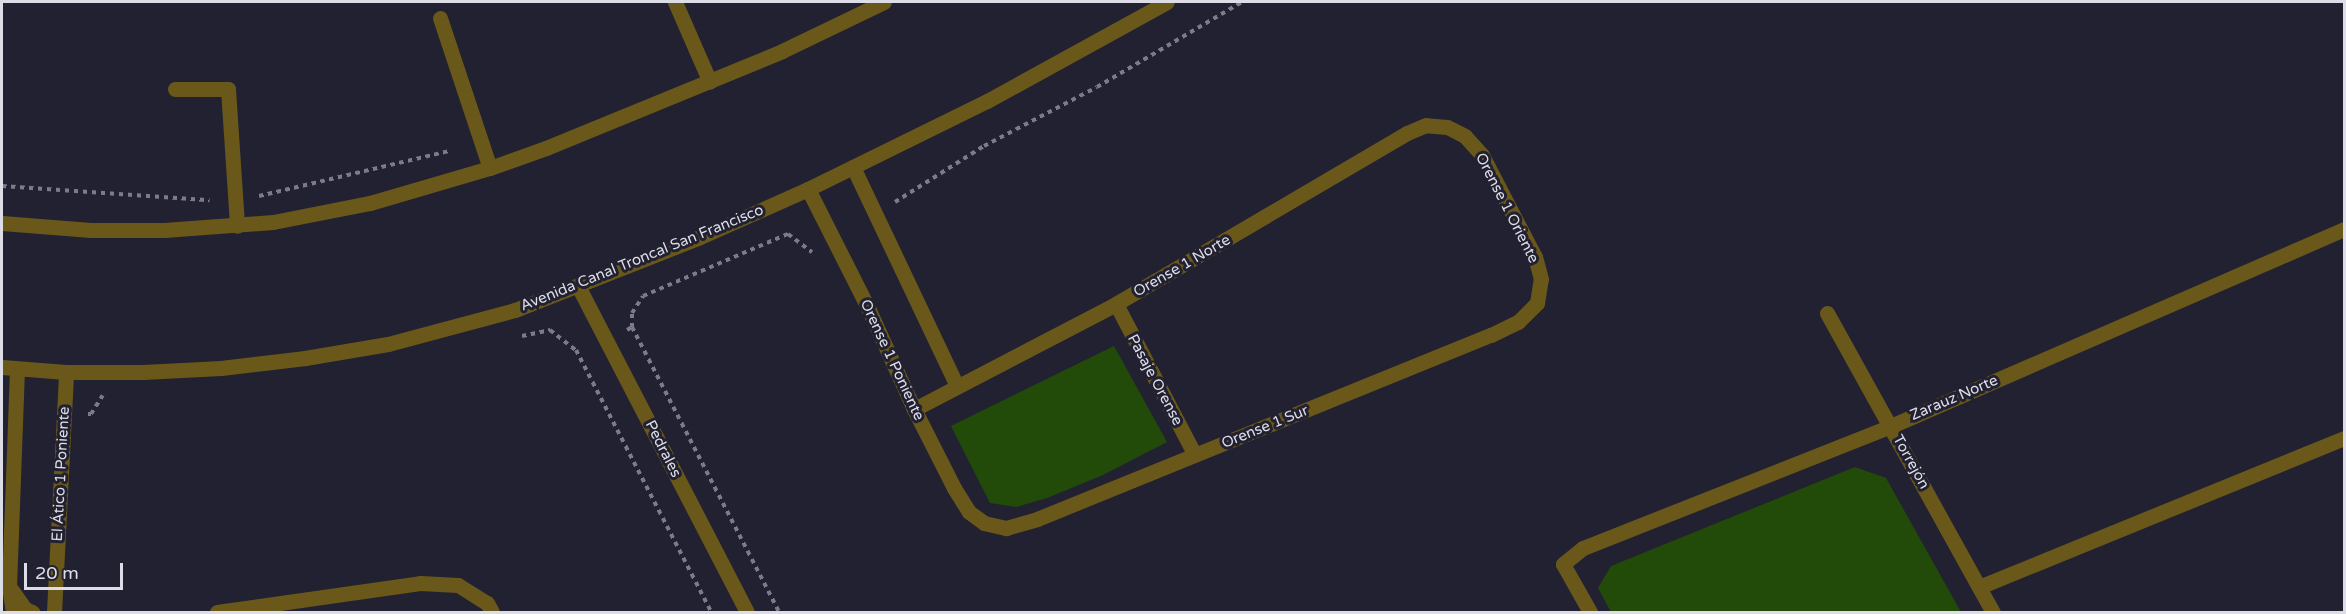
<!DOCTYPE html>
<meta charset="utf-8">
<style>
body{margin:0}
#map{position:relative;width:2346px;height:614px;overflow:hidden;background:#222131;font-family:"Varela Round",sans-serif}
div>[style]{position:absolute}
.green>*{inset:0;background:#224b0a}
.path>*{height:4px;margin-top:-2px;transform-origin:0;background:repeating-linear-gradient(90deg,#7c7b89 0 4.5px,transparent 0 9px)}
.minor>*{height:15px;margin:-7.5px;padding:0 7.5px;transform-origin:7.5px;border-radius:7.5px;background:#6a581b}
.tertiary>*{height:15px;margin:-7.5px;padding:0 7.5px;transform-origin:7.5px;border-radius:7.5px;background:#6a581b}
span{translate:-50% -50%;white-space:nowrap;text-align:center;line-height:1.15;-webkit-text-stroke:6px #222131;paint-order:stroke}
.street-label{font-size:15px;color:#dddde8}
.frame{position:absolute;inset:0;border:3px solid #dddde8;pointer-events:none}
.scale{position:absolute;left:24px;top:563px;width:99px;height:27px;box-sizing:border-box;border:3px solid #dddde8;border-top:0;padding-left:8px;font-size:18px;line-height:21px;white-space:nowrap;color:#dddde8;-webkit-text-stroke:4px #222131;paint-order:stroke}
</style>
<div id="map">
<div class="green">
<i style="clip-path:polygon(1114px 346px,1167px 442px,1103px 475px,1047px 498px,1016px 507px,990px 503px,951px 426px)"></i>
<i style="clip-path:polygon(1855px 467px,1886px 478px,1961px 612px,1611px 612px,1598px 588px,1611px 566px)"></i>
</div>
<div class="path">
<i style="left:2px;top:186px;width:208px;rotate:3.9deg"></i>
<i style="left:259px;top:196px;width:196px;rotate:-13.3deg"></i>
<i style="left:895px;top:202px;width:105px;rotate:-32.2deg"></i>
<i style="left:984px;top:146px;width:127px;rotate:-27.6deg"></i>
<i style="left:1097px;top:87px;width:168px;rotate:-30.4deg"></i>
<i style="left:632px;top:327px;width:14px;rotate:-90deg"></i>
<i style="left:632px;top:313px;width:20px;rotate:-57deg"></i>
<i style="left:643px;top:296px;width:158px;rotate:-23.2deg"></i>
<i style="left:788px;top:234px;width:30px;rotate:37deg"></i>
<i style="left:627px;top:330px;width:6px;rotate:-31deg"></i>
<i style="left:632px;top:327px;width:321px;rotate:62.7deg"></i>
<i style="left:522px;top:336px;width:29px;rotate:-12deg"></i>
<i style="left:550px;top:330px;width:33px;rotate:38deg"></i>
<i style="left:576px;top:350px;width:295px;rotate:62.7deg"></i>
<i style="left:88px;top:414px;width:3px"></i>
<i style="left:91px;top:414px;width:22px;rotate:-58deg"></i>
</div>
<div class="minor">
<i style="left:675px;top:2px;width:87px;rotate:66.4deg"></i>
<i style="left:440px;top:18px;width:158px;rotate:71.6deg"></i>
<i style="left:175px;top:89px;width:53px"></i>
<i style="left:228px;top:89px;width:137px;rotate:86.2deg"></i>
<i style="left:853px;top:167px;width:242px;rotate:64.6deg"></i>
<i style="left:808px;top:189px;width:136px;rotate:63.2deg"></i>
<i style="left:869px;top:310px;width:109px;rotate:65.6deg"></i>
<i style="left:914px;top:409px;width:89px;rotate:63.1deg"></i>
<i style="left:954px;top:488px;width:28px;rotate:58deg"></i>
<i style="left:969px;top:512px;width:19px;rotate:36deg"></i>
<i style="left:984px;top:523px;width:23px;rotate:13deg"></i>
<i style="left:1006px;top:528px;width:32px;rotate:-16deg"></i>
<i style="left:1037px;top:519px;width:490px;rotate:-22.1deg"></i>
<i style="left:1491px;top:335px;width:30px;rotate:-26deg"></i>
<i style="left:1518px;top:322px;width:27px;rotate:-45deg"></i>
<i style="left:1537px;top:303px;width:24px;rotate:-81deg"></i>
<i style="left:1541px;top:279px;width:23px;rotate:-105deg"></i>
<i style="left:1535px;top:257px;width:115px;rotate:-117.5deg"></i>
<i style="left:1482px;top:155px;width:25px;rotate:-132deg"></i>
<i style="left:1465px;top:136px;width:20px;rotate:-153deg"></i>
<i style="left:1447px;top:127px;width:21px;rotate:-175deg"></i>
<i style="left:1426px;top:125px;width:21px;rotate:157deg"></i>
<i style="left:1407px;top:133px;width:338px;rotate:149.6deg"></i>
<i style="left:1116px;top:304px;width:228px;rotate:152.5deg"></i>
<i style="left:578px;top:286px;width:367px;rotate:62.6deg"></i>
<i style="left:1116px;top:304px;width:170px;rotate:62.4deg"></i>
<i style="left:1827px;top:313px;width:342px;rotate:61deg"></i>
<i style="left:1979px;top:587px;width:394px;rotate:-22.2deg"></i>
<i style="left:11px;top:589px;width:24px;rotate:55deg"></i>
<i style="left:25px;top:609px;width:8px;rotate:23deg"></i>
<i style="left:13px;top:612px;width:25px;rotate:-99deg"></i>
<i style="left:9px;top:587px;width:218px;rotate:-87.9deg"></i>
<i style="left:54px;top:612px;width:240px;rotate:-87.1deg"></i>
<i style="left:217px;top:612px;width:205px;rotate:-8.1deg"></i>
<i style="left:420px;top:583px;width:38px;rotate:3deg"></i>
<i style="left:458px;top:585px;width:34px;rotate:32deg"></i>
<i style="left:487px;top:603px;width:10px;rotate:61deg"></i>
<i style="left:1590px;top:612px;width:55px;rotate:-119.4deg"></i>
<i style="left:1563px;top:564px;width:26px;rotate:-39deg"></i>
<i style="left:1583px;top:548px;width:331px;rotate:-21.6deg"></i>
<i style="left:1891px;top:426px;width:494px;rotate:-23.5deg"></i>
</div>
<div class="tertiary">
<i style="left:2px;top:223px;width:89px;rotate:4.5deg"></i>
<i style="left:91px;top:230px;width:73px"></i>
<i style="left:164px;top:230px;width:109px;rotate:-4.2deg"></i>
<i style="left:273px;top:222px;width:99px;rotate:-11.1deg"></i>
<i style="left:370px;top:203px;width:125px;rotate:-16.3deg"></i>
<i style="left:490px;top:168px;width:59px;rotate:-19.7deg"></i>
<i style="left:546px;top:148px;width:255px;rotate:-22.3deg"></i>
<i style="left:782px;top:51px;width:113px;rotate:-25.7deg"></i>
<i style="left:2px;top:367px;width:64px;rotate:4.5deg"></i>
<i style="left:66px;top:372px;width:77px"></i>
<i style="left:143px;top:372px;width:78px;rotate:-2.9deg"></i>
<i style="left:221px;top:368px;width:85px;rotate:-6.8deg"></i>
<i style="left:305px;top:358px;width:84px;rotate:-9.6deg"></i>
<i style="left:388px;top:344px;width:131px;rotate:-15deg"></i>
<i style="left:515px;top:310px;width:197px;rotate:-21.5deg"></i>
<i style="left:698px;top:238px;width:120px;rotate:-24deg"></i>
<i style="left:808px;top:189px;width:199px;rotate:-26.2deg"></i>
<i style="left:987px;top:101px;width:205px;rotate:-28.8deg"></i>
</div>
<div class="street-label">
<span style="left:1507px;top:208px;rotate:63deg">Orense 1 Oriente</span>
<span style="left:642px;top:258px;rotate:-22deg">Avenida Canal Troncal San Francisco</span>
<span style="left:1182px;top:266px;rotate:-30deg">Orense 1 Norte</span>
<span style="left:892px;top:360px;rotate:65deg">Orense 1 Poniente</span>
<span style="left:1155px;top:380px;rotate:62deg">Pasaje Orense</span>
<span style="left:1954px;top:398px;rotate:-23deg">Zarauz Norte</span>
<span style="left:1265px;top:427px;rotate:-22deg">Orense 1 Sur</span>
<span style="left:663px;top:449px;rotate:63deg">Pedrales</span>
<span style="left:1911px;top:462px;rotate:61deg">Torrejón</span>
<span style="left:61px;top:474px;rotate:-87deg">El Ático 1 Poniente</span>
</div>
<div class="frame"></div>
<div class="scale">20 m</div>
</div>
